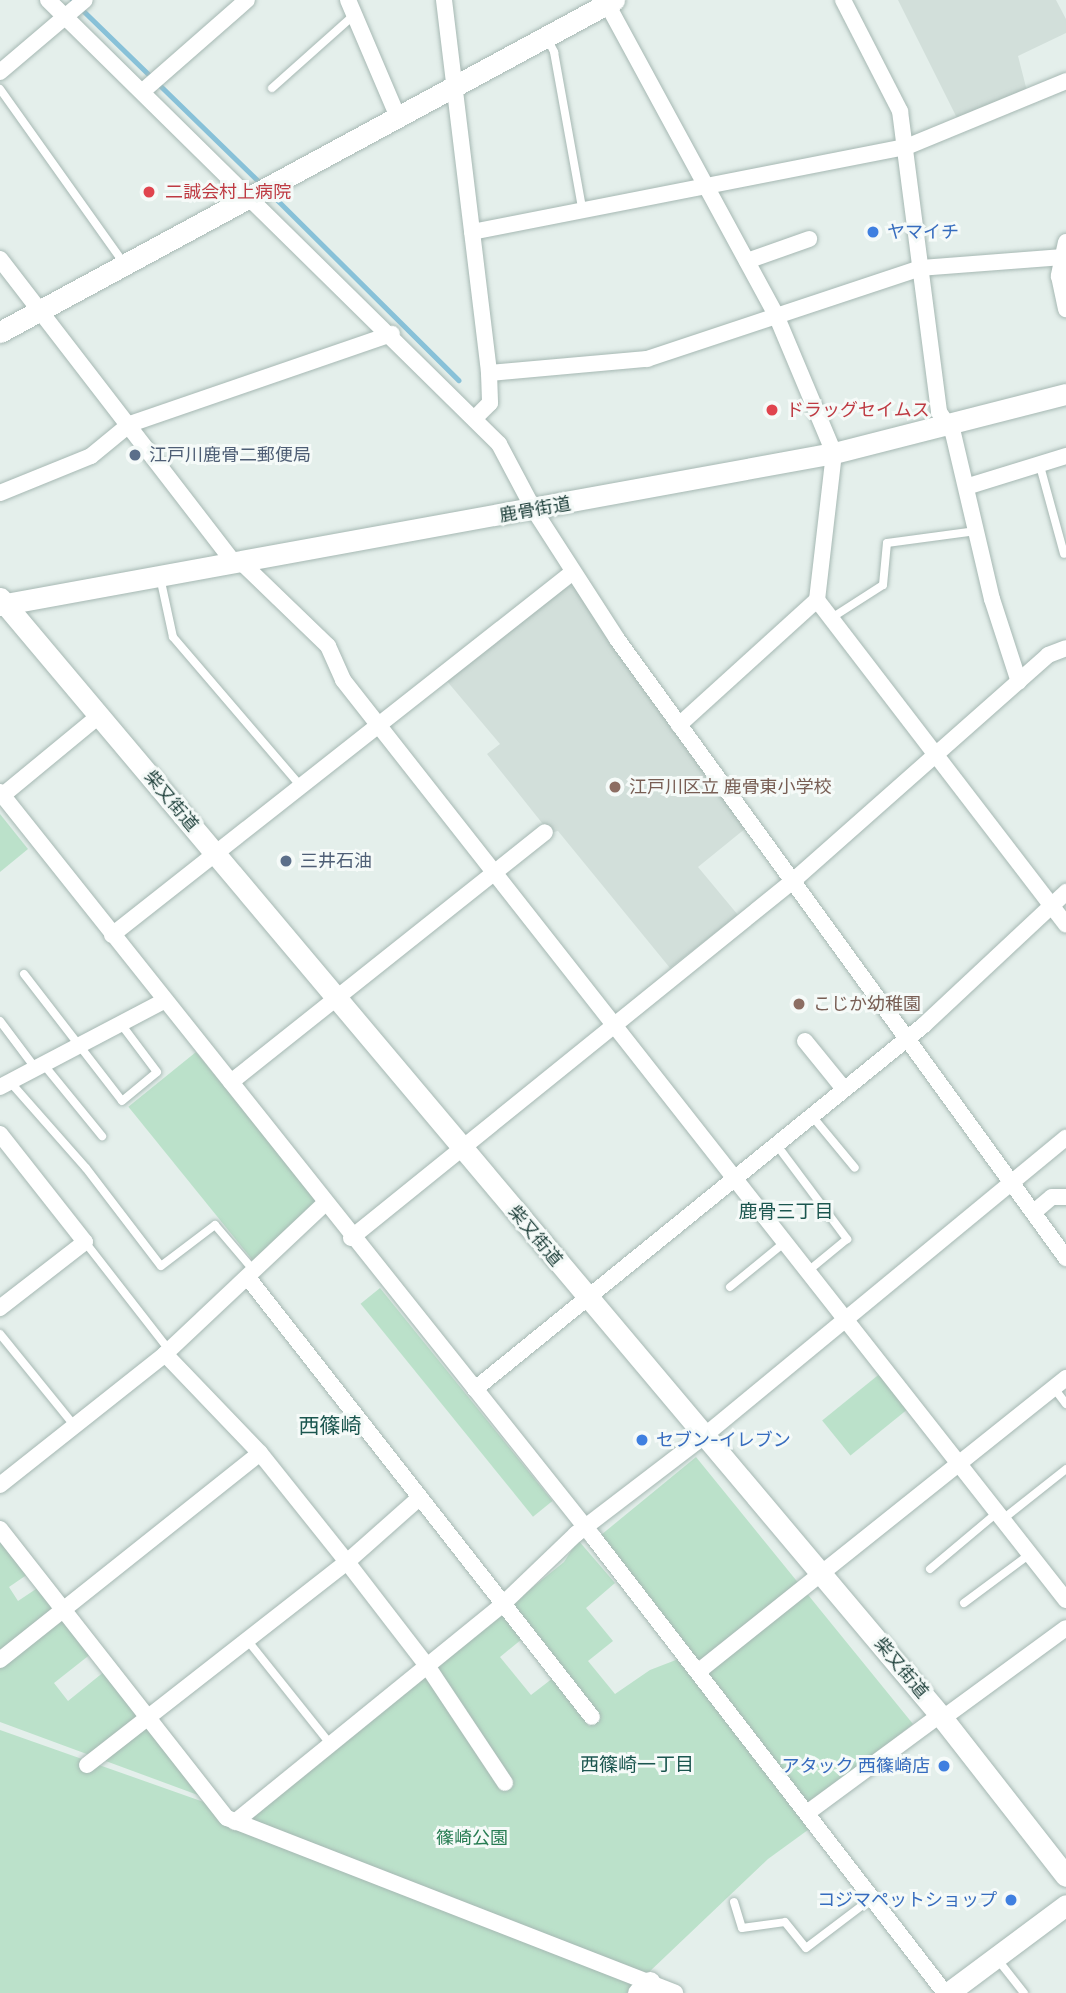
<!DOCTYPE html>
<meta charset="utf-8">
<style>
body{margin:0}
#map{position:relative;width:1066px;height:1993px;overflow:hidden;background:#e4efeb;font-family:Rubik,"Noto Sans JP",sans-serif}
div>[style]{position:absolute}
.built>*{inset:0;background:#d2dfda}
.green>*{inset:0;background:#bbe1ca;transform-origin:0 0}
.stream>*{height:5px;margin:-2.5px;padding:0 2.5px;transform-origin:2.5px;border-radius:2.5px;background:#88c1d8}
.roads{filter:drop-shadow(0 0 2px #a6b8b3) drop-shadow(0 0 2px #a6b8b3)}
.lane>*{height:8px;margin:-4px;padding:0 4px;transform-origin:4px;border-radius:4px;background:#fff}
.street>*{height:16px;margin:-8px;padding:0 8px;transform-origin:8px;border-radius:8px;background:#fff}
.secondary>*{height:21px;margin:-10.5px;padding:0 10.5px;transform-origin:10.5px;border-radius:10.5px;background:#fff}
.dots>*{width:19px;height:19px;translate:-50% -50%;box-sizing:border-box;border:4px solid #f5faf8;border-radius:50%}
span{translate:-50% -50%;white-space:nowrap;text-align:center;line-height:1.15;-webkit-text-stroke:6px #f5faf8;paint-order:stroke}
.health-label{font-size:18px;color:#be3a42}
.left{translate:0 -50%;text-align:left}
.shop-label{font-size:18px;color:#366cbe}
.right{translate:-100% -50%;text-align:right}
.service-label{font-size:18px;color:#4e5e75}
.street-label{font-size:18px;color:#21423d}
.education-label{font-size:18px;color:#785e54}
.park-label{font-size:18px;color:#287d53}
.neighbourhood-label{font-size:19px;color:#1b564f}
.quarter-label{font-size:21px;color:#1b564f}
</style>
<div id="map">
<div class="built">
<i style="clip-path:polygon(898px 0,1056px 0,1066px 19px,1066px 33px,1018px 56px,1027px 91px,958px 120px)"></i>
<i style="clip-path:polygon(568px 586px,574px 587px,746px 828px,698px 867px,738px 915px,670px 968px,558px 831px,550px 833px,487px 754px,500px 744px,446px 680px)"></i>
</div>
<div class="green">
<i style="clip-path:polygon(0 814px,28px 849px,0 872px)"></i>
<i style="left:196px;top:1052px;width:199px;height:87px;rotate:51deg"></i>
<i style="left:380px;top:1288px;width:274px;height:25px;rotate:51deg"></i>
<i style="left:882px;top:1372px;width:45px;height:77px;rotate:51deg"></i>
<i style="clip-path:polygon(696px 1457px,913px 1724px,800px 1813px,812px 1827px,768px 1859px,627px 1993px,0 1993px,0 1730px,249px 1818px,502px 1613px,522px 1639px,500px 1657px,531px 1695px,553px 1678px,589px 1726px,600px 1716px,512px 1604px,564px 1562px,578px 1540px,615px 1583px,586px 1608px,613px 1641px,588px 1661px,615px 1694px,650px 1670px,681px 1658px,601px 1541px,601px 1535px)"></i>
<i style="clip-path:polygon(0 1538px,28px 1574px,9px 1587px,18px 1601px,39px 1587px,92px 1653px,54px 1683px,68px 1701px,105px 1671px,206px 1798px,0 1722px)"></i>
</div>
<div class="stream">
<i style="left:72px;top:0;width:265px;rotate:44.2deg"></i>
<i style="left:269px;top:192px;width:267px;rotate:44.8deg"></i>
</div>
<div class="roads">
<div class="lane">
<i style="left:547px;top:38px;width:16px;rotate:63deg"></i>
<i style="left:554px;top:52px;width:164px;rotate:79.8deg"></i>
<i style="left:272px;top:88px;width:110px;rotate:-41.7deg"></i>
<i style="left:0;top:89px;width:212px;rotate:54.6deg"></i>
<i style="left:1040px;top:466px;width:91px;rotate:74.7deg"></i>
<i style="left:160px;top:577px;width:61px;rotate:77.8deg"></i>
<i style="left:173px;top:637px;width:195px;rotate:49.4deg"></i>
<i style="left:833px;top:617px;width:59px;rotate:-32.6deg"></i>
<i style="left:883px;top:585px;width:42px;rotate:-84.6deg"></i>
<i style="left:887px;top:543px;width:90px;rotate:-7.7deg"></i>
<i style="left:24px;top:974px;width:160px;rotate:52.3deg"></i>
<i style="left:122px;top:1101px;width:45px;rotate:-39.6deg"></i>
<i style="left:157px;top:1072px;width:60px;rotate:-126.9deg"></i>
<i style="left:0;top:1021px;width:60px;rotate:53.1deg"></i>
<i style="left:44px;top:1065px;width:92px;rotate:50.8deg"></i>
<i style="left:11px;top:1083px;width:113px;rotate:48.6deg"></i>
<i style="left:86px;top:1168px;width:123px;rotate:52.6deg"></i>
<i style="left:161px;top:1266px;width:68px;rotate:-37.2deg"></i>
<i style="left:215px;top:1225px;width:62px;rotate:49.6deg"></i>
<i style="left:812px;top:1116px;width:67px;rotate:50.4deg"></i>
<i style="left:776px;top:1144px;width:119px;rotate:53.2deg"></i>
<i style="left:847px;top:1239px;width:50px;rotate:140.6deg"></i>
<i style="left:85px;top:1242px;width:137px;rotate:52.1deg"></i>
<i style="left:730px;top:1287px;width:71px;rotate:-39.3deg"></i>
<i style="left:0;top:1334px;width:117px;rotate:50.9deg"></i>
<i style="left:1054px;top:1388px;width:20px;rotate:53deg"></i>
<i style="left:1003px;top:1519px;width:80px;rotate:-38.4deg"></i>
<i style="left:930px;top:1569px;width:89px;rotate:-40deg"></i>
<i style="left:964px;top:1603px;width:82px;rotate:-36.6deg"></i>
<i style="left:248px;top:1641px;width:133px;rotate:51.4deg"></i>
<i style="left:734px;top:1902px;width:27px;rotate:73deg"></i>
<i style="left:742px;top:1928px;width:43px;rotate:-7.9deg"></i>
<i style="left:785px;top:1922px;width:33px;rotate:51deg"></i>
<i style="left:806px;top:1948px;width:83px;rotate:-37.1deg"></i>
<i style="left:998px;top:1960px;width:42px;rotate:51.8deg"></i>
</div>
<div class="street">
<i style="left:48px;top:0;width:633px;rotate:44.55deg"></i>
<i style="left:499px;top:444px;width:75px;rotate:62.1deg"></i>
<i style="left:534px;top:510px;width:153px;rotate:57.2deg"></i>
<i style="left:617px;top:639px;width:765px;rotate:54.04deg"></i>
<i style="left:348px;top:0;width:127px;rotate:66.9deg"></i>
<i style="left:444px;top:0;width:376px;rotate:83.1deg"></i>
<i style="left:489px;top:373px;width:30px;rotate:88deg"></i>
<i style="left:490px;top:403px;width:20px;rotate:135deg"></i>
<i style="left:605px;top:0;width:358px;rotate:61.5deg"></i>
<i style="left:776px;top:315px;width:150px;rotate:67.2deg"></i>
<i style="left:834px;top:453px;width:148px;rotate:96.6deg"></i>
<i style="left:817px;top:600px;width:409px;rotate:52.5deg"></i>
<i style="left:843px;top:0;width:125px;rotate:62.8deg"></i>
<i style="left:900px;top:111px;width:304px;rotate:82.6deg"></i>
<i style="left:939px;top:412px;width:25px;rotate:56deg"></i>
<i style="left:953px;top:433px;width:171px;rotate:76.8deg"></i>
<i style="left:992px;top:599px;width:87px;rotate:72deg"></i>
<i style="left:0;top:72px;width:111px;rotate:-40.3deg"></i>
<i style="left:143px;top:91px;width:138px;rotate:-41.2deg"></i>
<i style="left:472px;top:232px;width:442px;rotate:-11.1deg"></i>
<i style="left:906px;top:147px;width:173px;rotate:-22.4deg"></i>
<i style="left:1066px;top:242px;width:35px;rotate:102deg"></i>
<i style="left:1059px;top:276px;width:34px;rotate:78deg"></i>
<i style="left:0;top:259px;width:384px;rotate:52.4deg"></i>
<i style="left:747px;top:261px;width:66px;rotate:-19.5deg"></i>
<i style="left:489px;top:373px;width:159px;rotate:-5.1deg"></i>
<i style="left:647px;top:359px;width:288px;rotate:-18.4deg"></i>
<i style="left:920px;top:268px;width:142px;rotate:-4.4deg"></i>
<i style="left:969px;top:486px;width:102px;rotate:-17.2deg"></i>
<i style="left:0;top:493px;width:98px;rotate:-22.1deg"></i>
<i style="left:91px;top:456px;width:50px;rotate:-39.4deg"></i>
<i style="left:130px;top:424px;width:277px;rotate:-19deg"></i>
<i style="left:241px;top:562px;width:121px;rotate:44deg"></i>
<i style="left:328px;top:646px;width:37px;rotate:66deg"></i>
<i style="left:343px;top:680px;width:1170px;rotate:51.84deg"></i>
<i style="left:679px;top:725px;width:186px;rotate:-42.2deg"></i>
<i style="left:0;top:792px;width:954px;rotate:51.47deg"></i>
<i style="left:594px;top:1538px;width:575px;rotate:52.35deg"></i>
<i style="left:3px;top:795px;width:124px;rotate:-39.5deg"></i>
<i style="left:112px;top:935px;width:587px;rotate:-38.22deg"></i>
<i style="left:805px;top:1041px;width:62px;rotate:50.9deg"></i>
<i style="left:231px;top:1082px;width:401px;rotate:-38.5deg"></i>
<i style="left:0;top:1087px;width:185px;rotate:-27.7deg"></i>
<i style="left:0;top:1134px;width:137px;rotate:51.8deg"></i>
<i style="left:85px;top:1242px;width:108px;rotate:142.2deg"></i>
<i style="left:1034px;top:1212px;width:23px;rotate:-40deg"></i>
<i style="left:1052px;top:1197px;width:14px"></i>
<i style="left:351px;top:1238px;width:570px;rotate:-38.94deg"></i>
<i style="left:794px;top:880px;width:339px;rotate:-41.5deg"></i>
<i style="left:1048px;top:655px;width:19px;rotate:-21deg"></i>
<i style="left:249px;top:1279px;width:556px;rotate:51.94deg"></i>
<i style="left:165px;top:1354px;width:137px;rotate:46.2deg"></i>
<i style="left:260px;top:1453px;width:139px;rotate:51.4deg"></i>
<i style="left:347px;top:1562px;width:133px;rotate:52.4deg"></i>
<i style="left:428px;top:1667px;width:139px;rotate:56.4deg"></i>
<i style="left:475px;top:1389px;width:578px;rotate:-39.03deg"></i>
<i style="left:924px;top:1025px;width:195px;rotate:-43.1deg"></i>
<i style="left:0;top:1485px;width:211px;rotate:-38.4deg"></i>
<i style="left:165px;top:1354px;width:219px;rotate:-43.3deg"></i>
<i style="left:0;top:1529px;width:367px;rotate:51.9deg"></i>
<i style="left:227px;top:1818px;width:481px;rotate:21.3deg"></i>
<i style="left:0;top:1660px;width:332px;rotate:-38.5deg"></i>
<i style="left:699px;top:1671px;width:470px;rotate:-38.6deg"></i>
<i style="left:943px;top:1718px;width:152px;rotate:-36.2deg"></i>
<i style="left:87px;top:1765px;width:330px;rotate:-38deg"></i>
<i style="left:347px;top:1562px;width:96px;rotate:-41.6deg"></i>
<i style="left:807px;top:1813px;width:165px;rotate:-36.4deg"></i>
<i style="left:235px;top:1822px;width:347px;rotate:-39.1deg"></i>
<i style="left:504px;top:1603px;width:100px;rotate:-43.8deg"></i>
<i style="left:576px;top:1534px;width:161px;rotate:-37.4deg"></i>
<i style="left:704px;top:1436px;width:469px;rotate:-39.5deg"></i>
</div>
<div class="secondary">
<i style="left:0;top:332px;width:698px;rotate:-28.4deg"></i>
<i style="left:0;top:598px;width:1460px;rotate:49.92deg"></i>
<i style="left:940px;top:1715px;width:204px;rotate:52deg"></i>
<i style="left:0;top:605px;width:848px;rotate:-10.33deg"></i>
<i style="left:834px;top:453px;width:239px;rotate:-14.3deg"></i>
<i style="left:638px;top:1993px;width:16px;rotate:-43deg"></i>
<i style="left:948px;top:1993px;width:147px;rotate:-36.7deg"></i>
</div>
</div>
<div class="dots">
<i style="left:149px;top:192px;background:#e0444e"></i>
<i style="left:873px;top:232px;background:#3f7fe0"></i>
<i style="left:772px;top:410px;background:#e0444e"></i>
<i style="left:135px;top:455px;background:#5c6f8a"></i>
<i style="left:615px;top:787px;background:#8d6e63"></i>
<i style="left:286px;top:861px;background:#5c6f8a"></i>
<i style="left:799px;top:1004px;background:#8d6e63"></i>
<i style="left:642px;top:1440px;background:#3f7fe0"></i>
<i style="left:944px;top:1766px;background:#3f7fe0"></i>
<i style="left:1011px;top:1900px;background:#3f7fe0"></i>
</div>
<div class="health-label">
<span class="left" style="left:165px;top:192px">二誠会村上病院</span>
<span class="left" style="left:786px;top:410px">ドラッグセイムス</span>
</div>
<div class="shop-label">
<span class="left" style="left:887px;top:232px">ヤマイチ</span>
<span class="left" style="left:656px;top:1440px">セブン-イレブン</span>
<span class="right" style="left:930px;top:1766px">アタック 西篠崎店</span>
<span class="right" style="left:997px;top:1900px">コジマペットショップ</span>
</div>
<div class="service-label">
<span class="left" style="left:149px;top:455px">江戸川鹿骨二郵便局</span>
<span class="left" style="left:300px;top:861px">三井石油</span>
</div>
<div class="street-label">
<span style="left:535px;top:510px;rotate:-10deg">鹿骨街道</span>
<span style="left:171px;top:801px;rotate:50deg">柴又街道</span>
<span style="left:535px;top:1236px;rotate:50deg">柴又街道</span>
<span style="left:901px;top:1668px;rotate:50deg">柴又街道</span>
</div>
<div class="education-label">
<span class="left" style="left:629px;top:787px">江戸川区立 鹿骨東小学校</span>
<span class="left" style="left:813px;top:1004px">こじか幼稚園</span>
</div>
<div class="park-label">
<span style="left:472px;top:1838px">篠崎公園</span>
</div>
<div class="neighbourhood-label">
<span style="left:786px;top:1212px">鹿骨三丁目</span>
<span style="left:637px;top:1765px">西篠崎一丁目</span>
</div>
<div class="quarter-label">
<span style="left:330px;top:1426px">西篠崎</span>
</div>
</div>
